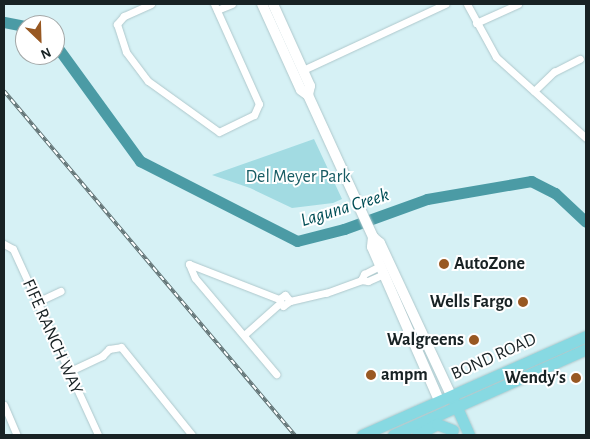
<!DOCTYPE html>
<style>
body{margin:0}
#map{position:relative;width:590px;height:439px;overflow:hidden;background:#d6f1f5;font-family:"Alegreya Sans",sans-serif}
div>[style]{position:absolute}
.green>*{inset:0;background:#a2dbe2}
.river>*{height:11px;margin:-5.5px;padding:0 5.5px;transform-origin:5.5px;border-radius:5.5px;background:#4b9ba5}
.roads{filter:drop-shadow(0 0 1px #aec8cc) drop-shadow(0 0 1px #aec8cc)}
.minor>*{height:7px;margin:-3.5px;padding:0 3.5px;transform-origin:3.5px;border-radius:3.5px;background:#fff}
.secondary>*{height:10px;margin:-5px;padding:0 5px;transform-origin:5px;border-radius:5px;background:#fff}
.primary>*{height:11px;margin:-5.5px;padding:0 5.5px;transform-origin:5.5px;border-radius:5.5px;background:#87d9e2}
.rail>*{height:4px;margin-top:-2px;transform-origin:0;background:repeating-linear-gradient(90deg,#fff 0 5.5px,#627375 0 11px);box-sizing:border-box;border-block:1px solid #627375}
.dots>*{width:14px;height:14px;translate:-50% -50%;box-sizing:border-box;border:2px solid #fff;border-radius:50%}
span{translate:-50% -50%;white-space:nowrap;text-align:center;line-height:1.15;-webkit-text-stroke:4px #fff;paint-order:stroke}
.park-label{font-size:18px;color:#175b63}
.poi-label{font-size:18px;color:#182224;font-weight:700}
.left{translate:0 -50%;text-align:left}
.right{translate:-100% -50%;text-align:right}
.street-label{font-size:18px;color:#182224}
.water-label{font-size:19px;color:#014e56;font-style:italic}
.frame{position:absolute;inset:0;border:5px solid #182224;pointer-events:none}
.north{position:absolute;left:15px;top:15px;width:50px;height:50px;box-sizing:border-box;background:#fff;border:1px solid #a3a7a7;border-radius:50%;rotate:156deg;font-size:14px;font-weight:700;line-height:20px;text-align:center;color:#182224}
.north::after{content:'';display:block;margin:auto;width:18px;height:22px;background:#985822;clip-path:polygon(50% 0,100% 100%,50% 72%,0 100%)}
</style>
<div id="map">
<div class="green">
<i style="clip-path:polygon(314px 139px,342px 199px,333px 203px,292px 208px,250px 188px,212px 175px)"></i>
</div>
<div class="river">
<i style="left:4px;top:22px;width:21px;rotate:11deg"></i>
<i style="left:55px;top:44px;width:145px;rotate:54deg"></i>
<i style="left:140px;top:161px;width:176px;rotate:27deg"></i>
<i style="left:297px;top:241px;width:49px;rotate:-14.3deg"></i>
<i style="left:344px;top:229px;width:88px;rotate:-19.9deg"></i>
<i style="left:427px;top:199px;width:106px;rotate:-9.8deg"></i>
<i style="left:531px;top:181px;width:27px;rotate:27deg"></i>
<i style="left:555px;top:193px;width:42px;rotate:43.1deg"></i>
</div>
<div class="roads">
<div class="minor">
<i style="left:151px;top:4px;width:30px;rotate:156deg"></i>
<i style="left:124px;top:16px;width:11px;rotate:131deg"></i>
<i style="left:117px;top:24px;width:29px;rotate:72deg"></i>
<i style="left:126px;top:52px;width:36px;rotate:53deg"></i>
<i style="left:148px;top:81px;width:87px;rotate:35.7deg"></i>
<i style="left:219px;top:132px;width:39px;rotate:-26deg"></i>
<i style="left:254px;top:115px;width:12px;rotate:-66deg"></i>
<i style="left:259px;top:104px;width:110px;rotate:-114.2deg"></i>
<i style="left:467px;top:4px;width:60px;rotate:61.3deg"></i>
<i style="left:496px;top:57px;width:121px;rotate:42deg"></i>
<i style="left:217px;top:10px;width:16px;rotate:-22deg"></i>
<i style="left:476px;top:23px;width:46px;rotate:-24.3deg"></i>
<i style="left:303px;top:70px;width:157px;rotate:-24.9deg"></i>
<i style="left:534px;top:91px;width:28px;rotate:-44deg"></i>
<i style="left:554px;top:72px;width:29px;rotate:-27deg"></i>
<i style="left:4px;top:244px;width:10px;rotate:29deg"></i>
<i style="left:13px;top:249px;width:205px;rotate:65.4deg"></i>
<i style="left:189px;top:264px;width:15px;rotate:67deg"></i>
<i style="left:195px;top:278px;width:126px;rotate:49.8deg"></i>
<i style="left:189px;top:264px;width:97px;rotate:21.3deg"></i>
<i style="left:279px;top:299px;width:8px;rotate:60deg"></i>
<i style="left:283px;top:306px;width:9px;rotate:-36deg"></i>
<i style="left:290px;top:301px;width:8px;rotate:-130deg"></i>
<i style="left:285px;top:295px;width:7px;rotate:146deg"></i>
<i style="left:361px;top:280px;width:7px;rotate:-63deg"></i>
<i style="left:364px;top:274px;width:18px;rotate:-27deg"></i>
<i style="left:290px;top:301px;width:37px;rotate:-13deg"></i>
<i style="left:326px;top:293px;width:37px;rotate:-20deg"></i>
<i style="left:361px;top:280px;width:7px;rotate:8deg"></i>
<i style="left:368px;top:281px;width:17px;rotate:-24deg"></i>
<i style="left:37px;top:302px;width:26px;rotate:-25deg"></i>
<i style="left:244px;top:335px;width:48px;rotate:-41.6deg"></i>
<i style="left:68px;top:372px;width:38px;rotate:-25deg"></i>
<i style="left:102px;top:356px;width:10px;rotate:-45deg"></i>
<i style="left:109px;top:349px;width:12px;rotate:-9deg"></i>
<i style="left:121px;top:347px;width:113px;rotate:51.1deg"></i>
<i style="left:4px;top:405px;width:33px;rotate:67deg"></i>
</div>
<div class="secondary">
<i style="left:262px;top:4px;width:94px;rotate:65.6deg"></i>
<i style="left:301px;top:90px;width:9px;rotate:36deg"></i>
<i style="left:308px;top:95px;width:156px;rotate:65.4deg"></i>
<i style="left:373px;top:237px;width:9px;rotate:41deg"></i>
<i style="left:380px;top:243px;width:168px;rotate:65deg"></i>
<i style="left:273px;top:4px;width:90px;rotate:65.7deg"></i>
<i style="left:310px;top:86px;width:9px;rotate:103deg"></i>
<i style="left:373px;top:237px;width:10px;rotate:96deg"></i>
<i style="left:372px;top:247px;width:167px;rotate:66.4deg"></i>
</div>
<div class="primary">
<i style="left:454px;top:401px;width:37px;rotate:66deg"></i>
<i style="left:362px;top:435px;width:245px;rotate:-23.8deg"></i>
<i style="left:393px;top:435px;width:211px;rotate:-24deg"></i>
<i style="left:417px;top:435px;width:23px;rotate:-29deg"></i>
<i style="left:437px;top:424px;width:17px;rotate:21deg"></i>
</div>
</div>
<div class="rail">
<i style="left:4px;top:91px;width:451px;rotate:49.8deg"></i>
</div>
<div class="dots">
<i style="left:444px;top:264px;background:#985822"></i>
<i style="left:523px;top:302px;background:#985822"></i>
<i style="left:474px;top:340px;background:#985822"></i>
<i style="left:371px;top:375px;background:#985822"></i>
<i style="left:576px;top:378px;background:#985822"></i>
</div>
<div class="park-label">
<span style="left:298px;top:177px">Del Meyer Park</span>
</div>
<div class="poi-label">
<span class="left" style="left:454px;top:264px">AutoZone</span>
<span class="right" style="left:513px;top:302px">Wells Fargo</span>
<span class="right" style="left:464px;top:340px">Walgreens</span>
<span class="left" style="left:381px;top:375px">ampm</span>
<span class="right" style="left:566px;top:378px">Wendy's</span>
</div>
<div class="street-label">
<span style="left:52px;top:337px;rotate:66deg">FIFE RANCH WAY</span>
<span style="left:494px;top:357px;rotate:-24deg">BOND ROAD</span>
</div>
<div class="water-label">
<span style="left:345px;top:208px;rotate:-17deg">Laguna Creek</span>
</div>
<div class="frame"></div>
<div class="north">N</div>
</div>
